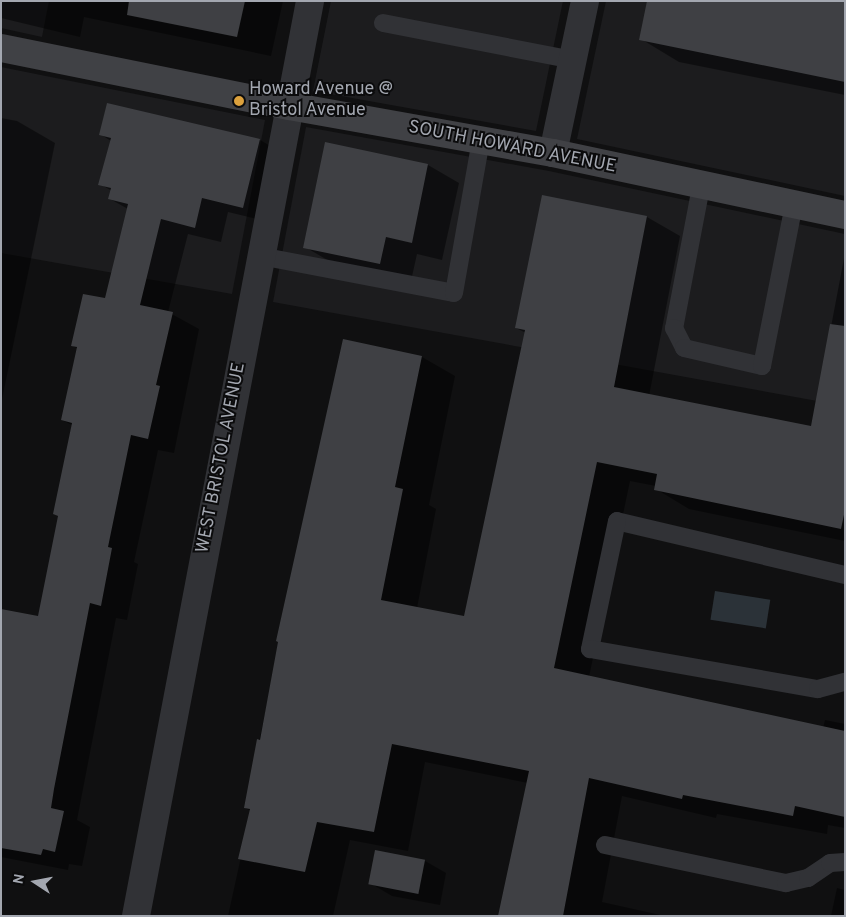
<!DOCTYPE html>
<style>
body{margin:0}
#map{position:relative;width:846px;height:917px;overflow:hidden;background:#101011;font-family:Overpass,sans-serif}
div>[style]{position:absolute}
.built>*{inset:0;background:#1c1c1e}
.water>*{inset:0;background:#2b3238;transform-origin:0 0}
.shadow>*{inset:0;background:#0007}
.building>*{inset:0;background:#3f4044;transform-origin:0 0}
.service>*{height:18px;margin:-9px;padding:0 9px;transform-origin:9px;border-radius:9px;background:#313236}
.minor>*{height:28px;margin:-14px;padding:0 14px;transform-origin:14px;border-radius:14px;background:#313236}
.secondary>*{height:28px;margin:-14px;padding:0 14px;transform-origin:14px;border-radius:14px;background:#404145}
.dots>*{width:14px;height:14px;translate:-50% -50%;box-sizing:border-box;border:2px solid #0b0b0c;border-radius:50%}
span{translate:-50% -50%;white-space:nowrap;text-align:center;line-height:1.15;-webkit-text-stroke:4px #0b0b0c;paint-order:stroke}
.poi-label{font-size:18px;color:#a3a7b0}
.left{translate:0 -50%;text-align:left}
.street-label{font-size:18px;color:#a3a7b0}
.frame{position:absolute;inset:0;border:2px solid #a3a7b0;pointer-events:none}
.north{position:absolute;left:10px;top:857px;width:50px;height:50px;-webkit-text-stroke:4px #0b0b0c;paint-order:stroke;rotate:281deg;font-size:14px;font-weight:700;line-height:20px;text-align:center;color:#a3a7b0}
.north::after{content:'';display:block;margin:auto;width:18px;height:22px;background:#a3a7b0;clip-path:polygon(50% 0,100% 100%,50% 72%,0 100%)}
</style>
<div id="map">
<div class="built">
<i style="clip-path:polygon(1px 1px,49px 1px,42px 37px,1px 28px)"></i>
<i style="clip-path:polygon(331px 1px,563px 1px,536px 131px,313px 91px)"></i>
<i style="clip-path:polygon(606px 1px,845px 1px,845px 196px,577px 139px)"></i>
<i style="clip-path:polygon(1px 67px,265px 120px,232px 294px,1px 253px)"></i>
<i style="clip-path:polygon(306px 127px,549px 171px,845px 234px,845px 406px,273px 302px)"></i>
</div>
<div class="water">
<i style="left:715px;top:591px;width:56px;height:29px;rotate:9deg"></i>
</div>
<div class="shadow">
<i style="clip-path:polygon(1px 1px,283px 1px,271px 56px,84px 17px,80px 37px,1px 18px)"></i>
<i style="clip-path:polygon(845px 1px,845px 95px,679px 62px,641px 39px)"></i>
<i style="clip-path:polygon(107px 104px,260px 140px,286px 155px,270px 222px,228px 212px,221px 242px,188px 234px,168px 312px,199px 329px,174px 453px,158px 450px,134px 562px,138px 564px,127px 620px,116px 618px,77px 820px,90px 827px,82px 866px,69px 864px,68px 870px,1px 857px,1px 610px,39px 617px,59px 517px,54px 514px,72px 425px,62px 420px,78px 349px,72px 345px,106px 300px,128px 209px,110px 199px,112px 191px,100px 184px,111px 141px,100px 134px)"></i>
<i style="clip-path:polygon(1px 118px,17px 121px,55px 143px,1px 404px)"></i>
<i style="clip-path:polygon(428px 165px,459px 183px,442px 260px,417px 254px,411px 281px,336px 265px,305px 247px)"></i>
<i style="clip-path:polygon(647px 217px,680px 236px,649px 396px,812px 427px,845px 253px,845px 541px,689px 509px,656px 489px,656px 486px,630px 481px,589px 677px,823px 728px,825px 720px,845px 724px,845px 828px,828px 825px,827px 834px,717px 814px,716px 818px,622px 796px,602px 902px,665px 916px,500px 916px,528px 783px,425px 762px,408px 851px,350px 840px,333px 916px,228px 916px,251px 811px,245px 808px,344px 341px,422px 357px,455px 376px,429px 505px,436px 509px,417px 608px,465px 617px,526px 333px,516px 328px)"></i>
<i style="clip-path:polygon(425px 861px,446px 873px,440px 905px,392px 896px,370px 883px)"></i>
<i style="clip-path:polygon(837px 888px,845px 890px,845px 916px,831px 916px)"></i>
</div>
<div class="building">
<i style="clip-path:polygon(129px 1px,245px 1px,237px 37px,127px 15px)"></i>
<i style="clip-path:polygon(647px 1px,845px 1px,845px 82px,639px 40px)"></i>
<i style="clip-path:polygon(107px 103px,260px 139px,243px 208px,202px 198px,195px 228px,161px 219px,140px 305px,173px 312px,156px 385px,160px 386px,148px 439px,131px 435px,108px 547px,112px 548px,101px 606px,90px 603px,54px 789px,51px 808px,64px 811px,55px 852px,43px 849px,41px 855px,1px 848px,1px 609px,38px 616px,58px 516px,53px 514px,72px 423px,61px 420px,77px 347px,71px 346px,83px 294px,105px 298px,128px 204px,108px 199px,111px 188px,98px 185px,111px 138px,99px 135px)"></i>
<i style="clip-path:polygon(325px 142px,428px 164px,412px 243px,386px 237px,380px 264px,303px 248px)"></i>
<i style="clip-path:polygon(542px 195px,647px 216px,614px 387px,811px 426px,830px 324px,845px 326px,845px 510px,841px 529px,654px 490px,657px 474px,597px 462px,554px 668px,845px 731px,845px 817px,795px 806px,793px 816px,683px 795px,682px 799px,589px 778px,563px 916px,498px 916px,529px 771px,392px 744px,374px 832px,317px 822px,305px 872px,238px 859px,250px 809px,244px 808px,257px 739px,260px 740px,278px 642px,276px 641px,343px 339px,422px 356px,395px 487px,403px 489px,381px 600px,464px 616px,525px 330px,515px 328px)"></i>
<i style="left:375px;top:850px;width:51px;height:35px;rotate:11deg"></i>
</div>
<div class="service">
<i style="left:383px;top:23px;width:194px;rotate:11deg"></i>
<i style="left:701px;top:187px;width:144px;rotate:100.8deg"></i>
<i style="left:674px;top:328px;width:22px;rotate:63deg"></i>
<i style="left:684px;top:348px;width:80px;rotate:13deg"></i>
<i style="left:762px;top:366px;width:164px;rotate:-78.8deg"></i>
<i style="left:260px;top:256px;width:197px;rotate:10.8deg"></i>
<i style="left:454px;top:293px;width:155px;rotate:-80deg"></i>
<i style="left:845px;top:575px;width:234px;rotate:-166.7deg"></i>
<i style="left:617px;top:521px;width:131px;rotate:101.9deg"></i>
<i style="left:590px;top:649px;width:231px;rotate:10deg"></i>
<i style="left:818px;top:689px;width:28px;rotate:-15deg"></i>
<i style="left:605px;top:845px;width:185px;rotate:11.9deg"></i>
<i style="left:786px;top:883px;width:23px;rotate:-13deg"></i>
<i style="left:808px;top:878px;width:27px;rotate:-34deg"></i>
<i style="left:830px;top:863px;width:15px;rotate:-4deg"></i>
</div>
<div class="minor">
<i style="left:553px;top:153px;width:155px;rotate:-78.1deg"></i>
<i style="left:136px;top:916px;width:931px;rotate:-79.23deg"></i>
</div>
<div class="secondary">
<i style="left:1px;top:48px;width:294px;rotate:11.4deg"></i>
<i style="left:289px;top:106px;width:268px;rotate:10.1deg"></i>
<i style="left:553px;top:153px;width:299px;rotate:12deg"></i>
</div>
<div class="dots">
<i style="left:239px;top:101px;background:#dca13d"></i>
</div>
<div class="poi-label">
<span class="left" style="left:249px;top:101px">Howard Avenue @<br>Bristol Avenue</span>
</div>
<div class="street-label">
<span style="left:512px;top:148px;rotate:11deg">SOUTH HOWARD AVENUE</span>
<span style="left:222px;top:458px;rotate:-79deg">WEST BRISTOL AVENUE</span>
</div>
<div class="frame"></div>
<div class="north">N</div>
</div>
